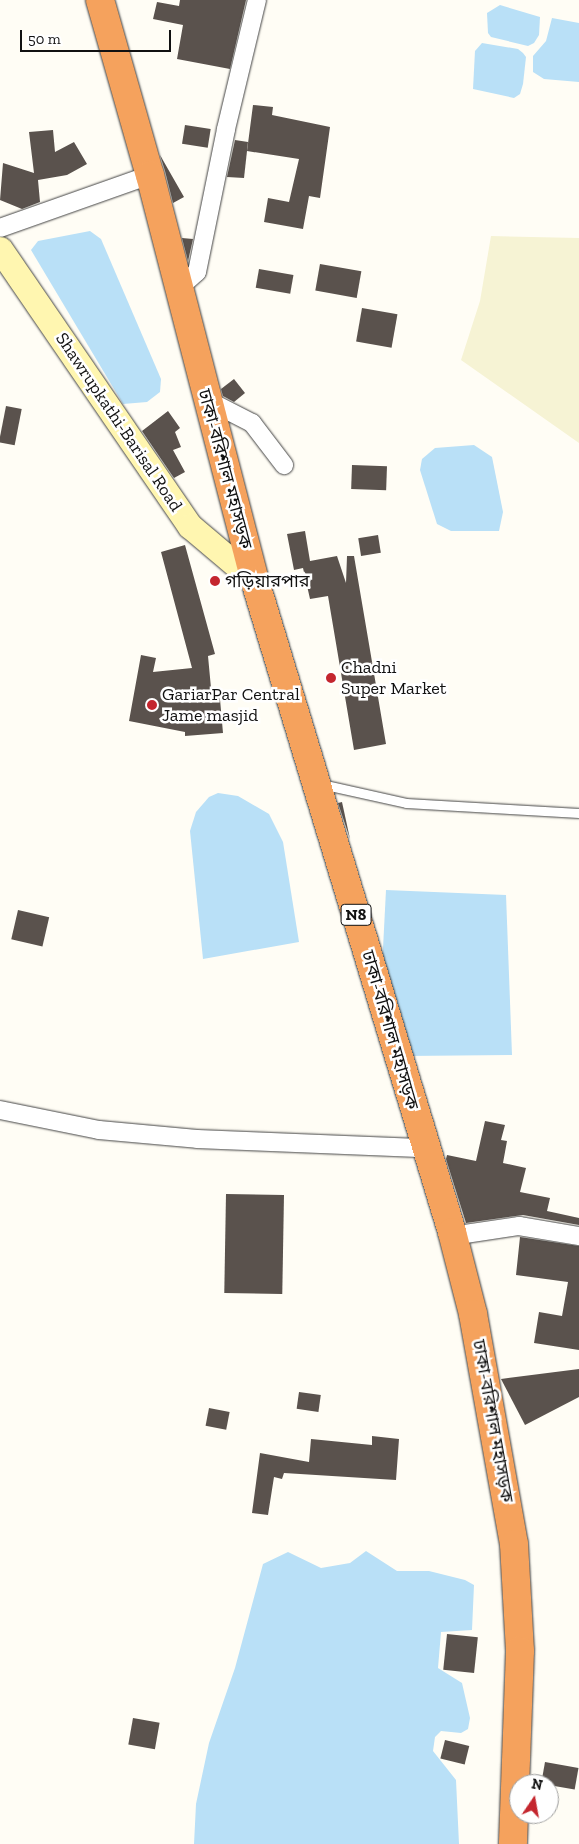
<!DOCTYPE html>
<meta charset="utf-8">
<style>
body{margin:0}
#map{position:relative;width:579px;height:1844px;overflow:hidden;background:#fffdf5;font-family:"Zilla Slab","Noto Sans Bengali",serif}
div>[style]{position:absolute}
.farmland>*{inset:0;background:#f6f3d4}
.water>*{inset:0;background:#b9e0f7}
.building>*{inset:0;background:#5a524d;transform-origin:0 0}
.roads{filter:drop-shadow(0 0 1px #444) drop-shadow(0 0 1px #444)}
.lane>*{height:9px;margin:-4.5px;padding:0 4.5px;transform-origin:4.5px;border-radius:4.5px;background:#fff}
.street>*{height:18px;margin:-9px;padding:0 9px;transform-origin:9px;border-radius:9px;background:#fff}
.secondary>*{height:25px;margin:-12.5px;padding:0 12.5px;transform-origin:12.5px;border-radius:12.5px;background:#fff6b0}
.highway>*{height:28px;margin:-14px;padding:0 14px;transform-origin:14px;border-radius:14px;background:#f5a25d}
.dots>*{width:14px;height:14px;translate:-50% -50%;box-sizing:border-box;border:2px solid #fff;border-radius:50%}
span{translate:-50% -50%;white-space:nowrap;text-align:center;line-height:1.15;-webkit-text-stroke:5px #fff;paint-order:stroke}
.shield-label span{padding:1px 4px;background:#fff;border:1px solid;border-radius:4px;-webkit-text-stroke-width:0}
.shield-label{font-size:16px;color:#111;font-weight:700}
.street-label{font-size:18px;color:#111}
.poi-label{font-size:18px;color:#111}
.left{translate:0 -50%;text-align:left}
.north{position:absolute;left:509px;top:1774px;width:50px;height:50px;box-sizing:border-box;background:#fff;border:1px solid #a0a0a0;border-radius:50%;rotate:12deg;font-size:14px;font-weight:700;line-height:20px;text-align:center;color:#111}
.north::after{content:'';display:block;margin:auto;width:18px;height:22px;background:#c4262e;clip-path:polygon(50% 0,100% 100%,50% 72%,0 100%)}
.scale{position:absolute;left:20px;top:30px;width:151px;height:22px;box-sizing:border-box;border:2px solid #111;border-top:0;padding-left:6px;font-size:15px;line-height:18px;white-space:nowrap;color:#111;-webkit-text-stroke:4px #fff;paint-order:stroke}
</style>
<div id="map">
<div class="farmland">
<i style="clip-path:polygon(491px 236px,579px 238px,579px 443px,461px 360px,480px 301px)"></i>
</div>
<div class="water">
<i style="clip-path:polygon(500px 5px,540px 17px,539px 35px,534px 43px,528px 46px,491px 37px,488px 33px,487px 13px)"></i>
<i style="clip-path:polygon(552px 18px,579px 23px,579px 82px,544px 79px,533px 72px,533px 56px,546px 41px)"></i>
<i style="clip-path:polygon(482px 43px,518px 49px,523px 53px,526px 57px,523px 84px,520px 94px,514px 98px,473px 89px,475px 51px)"></i>
<i style="clip-path:polygon(90px 231px,101px 239px,161px 379px,160px 392px,147px 402px,123px 404px,31px 250px,38px 241px)"></i>
<i style="clip-path:polygon(474px 445px,492px 457px,503px 512px,499px 531px,451px 531px,437px 524px,420px 470px,422px 459px,435px 448px)"></i>
<i style="clip-path:polygon(218px 793px,238px 796px,269px 814px,283px 842px,299px 942px,203px 959px,190px 831px,196px 812px,209px 797px)"></i>
<i style="clip-path:polygon(386px 890px,506px 895px,512px 1055px,406px 1056px,380px 1007px)"></i>
<i style="clip-path:polygon(366px 1551px,397px 1571px,429px 1571px,465px 1580px,474px 1585px,472px 1630px,441px 1632px,438px 1668px,462px 1683px,470px 1718px,468px 1729px,461px 1733px,441px 1731px,435px 1737px,433px 1751px,456px 1780px,459px 1844px,194px 1844px,196px 1804px,209px 1743px,235px 1668px,263px 1564px,288px 1552px,321px 1568px,350px 1563px)"></i>
</div>
<div class="building">
<i style="clip-path:polygon(180px 0,246px 0,230px 69px,177px 59px,183px 25px,153px 19px,157px 2px,179px 6px)"></i>
<i style="clip-path:polygon(253px 105px,273px 107px,272px 115px,330px 127px,320px 198px,309px 196px,303px 229px,264px 222px,268px 198px,289px 202px,299px 159px,247px 151px)"></i>
<i style="left:185px;top:125px;width:26px;height:19px;rotate:9deg"></i>
<i style="clip-path:polygon(53px 130px,55px 152px,74px 142px,87px 164px,67px 175px,38px 180px,40px 202px,22px 209px,0 200px,3px 163px,34px 173px,29px 132px)"></i>
<i style="clip-path:polygon(235px 140px,248px 142px,244px 178px,227px 177px)"></i>
<i style="clip-path:polygon(160px 155px,184px 197px,173px 203px,165px 171px)"></i>
<i style="clip-path:polygon(182px 238px,193px 239px,188px 261px)"></i>
<i style="left:320px;top:264px;width:42px;height:27px;rotate:10deg"></i>
<i style="left:259px;top:269px;width:35px;height:19px;rotate:10deg"></i>
<i style="left:362px;top:308px;width:36px;height:34px;rotate:10deg"></i>
<i style="clip-path:polygon(234px 379px,245px 393px,234px 402px,223px 396px,221px 389px)"></i>
<i style="left:6px;top:406px;width:16px;height:37px;rotate:11deg"></i>
<i style="clip-path:polygon(168px 411px,180px 428px,175px 432px,181px 447px,173px 450px,185px 472px,174px 478px,142px 431px)"></i>
<i style="left:352px;top:465px;width:35px;height:24px;rotate:2deg"></i>
<i style="clip-path:polygon(305px 531px,310px 561px,337px 556px,346px 583px,347px 556px,354px 556px,386px 744px,354px 750px,328px 596px,310px 599px,303px 568px,294px 570px,287px 534px)"></i>
<i style="left:378px;top:535px;width:18px;height:20px;rotate:81deg"></i>
<i style="clip-path:polygon(185px 545px,215px 654px,208px 656px,211px 688px,219px 688px,223px 733px,185px 736px,185px 732px,129px 721px,141px 655px,156px 658px,153px 672px,192px 668px,161px 552px)"></i>
<i style="clip-path:polygon(342px 802px,350px 839px,338px 803px)"></i>
<i style="left:18px;top:910px;width:32px;height:30px;rotate:13deg"></i>
<i style="clip-path:polygon(485px 1121px,505px 1125px,501px 1140px,507px 1141px,503px 1163px,526px 1168px,520px 1192px,550px 1198px,547px 1211px,579px 1218px,579px 1225px,523px 1215px,466px 1223px,446px 1159px,447px 1155px,476px 1161px)"></i>
<i style="left:226px;top:1194px;width:58px;height:99px;rotate:1deg"></i>
<i style="clip-path:polygon(520px 1237px,579px 1246px,579px 1350px,534px 1343px,539px 1312px,562px 1316px,568px 1282px,516px 1275px)"></i>
<i style="clip-path:polygon(579px 1369px,579px 1397px,525px 1425px,501px 1379px)"></i>
<i style="left:299px;top:1392px;width:22px;height:17px;rotate:8deg"></i>
<i style="left:209px;top:1408px;width:21px;height:18px;rotate:11deg"></i>
<i style="clip-path:polygon(372px 1436px,399px 1439px,396px 1480px,284px 1473px,282px 1479px,274px 1477px,268px 1515px,252px 1513px,260px 1453px,309px 1462px,311px 1439px,372px 1445px)"></i>
<i style="left:447px;top:1634px;width:31px;height:36px;rotate:6deg"></i>
<i style="left:133px;top:1718px;width:27px;height:27px;rotate:10deg"></i>
<i style="left:445px;top:1740px;width:25px;height:19px;rotate:14deg"></i>
<i style="left:545px;top:1762px;width:34px;height:22px;rotate:10deg"></i>
</div>
<div class="roads">
<div class="lane">
<i style="left:321px;top:784px;width:87px;rotate:12.6deg"></i>
<i style="left:406px;top:803px;width:173px;rotate:3.3deg"></i>
</div>
<div class="street">
<i style="left:0;top:228px;width:159px;rotate:-19.5deg"></i>
<i style="left:179px;top:288px;width:24px;rotate:-42deg"></i>
<i style="left:197px;top:272px;width:146px;rotate:-78.5deg"></i>
<i style="left:226px;top:129px;width:133px;rotate:-76.5deg"></i>
<i style="left:207px;top:400px;width:51px;rotate:27.1deg"></i>
<i style="left:252px;top:423px;width:53px;rotate:52.7deg"></i>
<i style="left:0;top:1110px;width:101px;rotate:11.4deg"></i>
<i style="left:99px;top:1130px;width:98px;rotate:5.2deg"></i>
<i style="left:197px;top:1139px;width:228px;rotate:2.3deg"></i>
<i style="left:452px;top:1232px;width:13px;rotate:9deg"></i>
<i style="left:465px;top:1234px;width:55px;rotate:-8.4deg"></i>
<i style="left:519px;top:1226px;width:61px;rotate:9.5deg"></i>
</div>
<div class="secondary">
<i style="left:0;top:249px;width:336px;rotate:55.6deg"></i>
<i style="left:190px;top:526px;width:85px;rotate:40.2deg"></i>
</div>
<div class="highway">
<i style="left:100px;top:0;width:182px;rotate:74.1deg"></i>
<i style="left:150px;top:175px;width:419px;rotate:75.5deg"></i>
<i style="left:255px;top:581px;width:680px;rotate:73.16deg"></i>
<i style="left:452px;top:1232px;width:85px;rotate:75.6deg"></i>
<i style="left:473px;top:1314px;width:234px;rotate:79.9deg"></i>
<i style="left:514px;top:1544px;width:107px;rotate:86.8deg"></i>
<i style="left:520px;top:1651px;width:193px;rotate:92.1deg"></i>
</div>
</div>
<div class="dots">
<i style="left:215px;top:581px;background:#c4262e"></i>
<i style="left:331px;top:678px;background:#c4262e"></i>
<i style="left:152px;top:705px;background:#c4262e"></i>
</div>
<div class="shield-label">
<span style="left:356px;top:915px">N8</span>
</div>
<div class="street-label">
<span style="left:119px;top:422px;rotate:56deg">Shawrupkathi-Barisal Road</span>
<span style="left:225px;top:469px;rotate:75deg">ঢাকা-বরিশাল মহাসড়ক</span>
<span style="left:390px;top:1030px;rotate:74deg">ঢাকা-বরিশাল মহাসড়ক</span>
<span style="left:493px;top:1421px;rotate:80deg">ঢাকা-বরিশাল মহাসড়ক</span>
</div>
<div class="poi-label">
<span class="left" style="left:225px;top:581px">গড়িয়ারপার</span>
<span class="left" style="left:341px;top:678px">Chadni<br>Super Market</span>
<span class="left" style="left:162px;top:705px">GariarPar Central<br>Jame masjid</span>
</div>
<div class="north">N</div>
<div class="scale">50 m</div>
</div>
